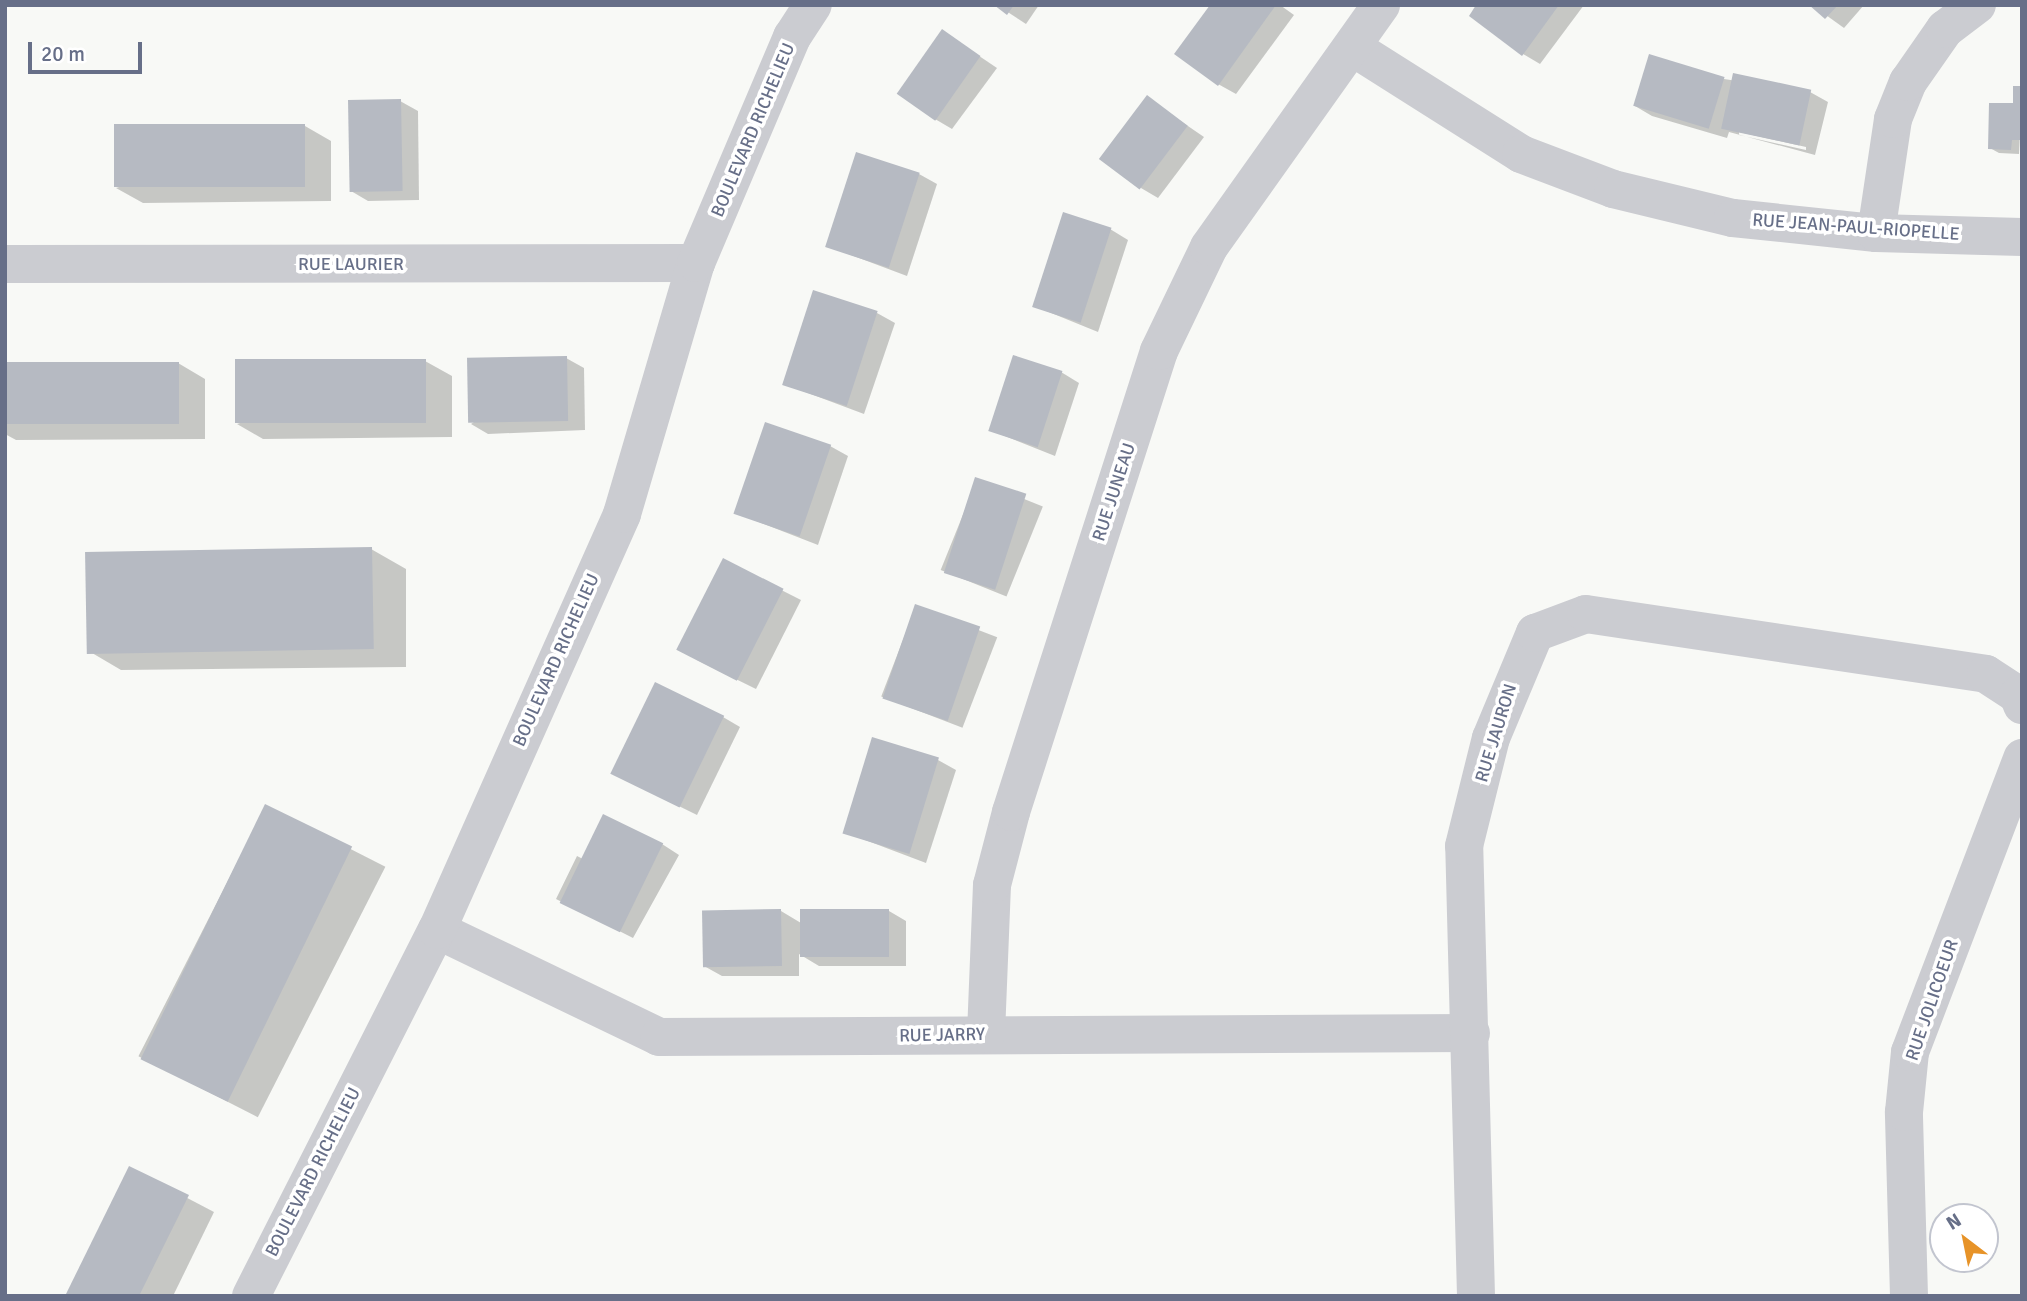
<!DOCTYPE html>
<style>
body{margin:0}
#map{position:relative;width:2027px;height:1301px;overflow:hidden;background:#f8f9f6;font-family:Signika,sans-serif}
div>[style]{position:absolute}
.shadow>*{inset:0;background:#0003;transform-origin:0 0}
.building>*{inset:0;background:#b6bac2;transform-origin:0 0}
.minor>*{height:38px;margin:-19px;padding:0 19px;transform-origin:19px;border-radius:19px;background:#cbccd1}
span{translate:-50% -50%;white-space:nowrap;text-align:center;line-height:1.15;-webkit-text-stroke:7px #fff;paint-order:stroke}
.street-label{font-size:18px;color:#676f88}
.frame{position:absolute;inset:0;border:7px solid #676f88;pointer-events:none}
.north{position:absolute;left:1929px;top:1203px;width:70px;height:70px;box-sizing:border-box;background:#fff;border:2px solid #c2c5cf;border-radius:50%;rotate:328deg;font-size:19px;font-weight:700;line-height:28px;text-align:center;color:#676f88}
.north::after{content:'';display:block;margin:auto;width:24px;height:32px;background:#e79328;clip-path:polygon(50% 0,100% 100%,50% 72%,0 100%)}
.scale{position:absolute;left:28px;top:42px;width:114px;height:32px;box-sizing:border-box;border:4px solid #676f88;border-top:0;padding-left:9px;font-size:21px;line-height:24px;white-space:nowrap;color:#676f88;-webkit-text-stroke:5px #fff;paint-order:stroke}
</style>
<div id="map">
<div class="shadow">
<i style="clip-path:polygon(997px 5px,1039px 5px,1026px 24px)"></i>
<i style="clip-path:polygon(1212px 5px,1280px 5px,1294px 15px,1236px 94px,1218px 84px)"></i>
<i style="clip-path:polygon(1478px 5px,1584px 5px,1540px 64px,1523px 54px)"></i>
<i style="clip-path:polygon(1812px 5px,1864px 5px,1844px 28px)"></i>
<i style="clip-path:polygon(942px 31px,997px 68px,952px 129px,935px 119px)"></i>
<i style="clip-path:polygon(evenodd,1724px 79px,1810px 92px,1828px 102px,1815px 155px,1729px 132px,1727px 138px,1652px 116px,1635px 106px,1724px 79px,1739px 132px,1806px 147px,1806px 150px,1739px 135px,1739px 132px)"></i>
<i style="clip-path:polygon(2022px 88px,2019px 154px,1999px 153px,1990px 148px)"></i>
<i style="clip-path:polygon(1147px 98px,1204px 137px,1158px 198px,1141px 188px)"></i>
<i style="clip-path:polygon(400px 101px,418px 111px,419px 200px,368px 201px,351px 191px)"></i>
<i style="clip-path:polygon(305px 126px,331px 141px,331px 201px,143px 203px,116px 188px)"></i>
<i style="clip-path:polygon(919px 174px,937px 184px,907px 276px,827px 246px)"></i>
<i style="clip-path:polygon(1110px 229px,1128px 240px,1098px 332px,1034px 306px)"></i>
<i style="clip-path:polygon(877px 313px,895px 323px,864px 414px,784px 384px)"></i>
<i style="clip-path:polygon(566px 358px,584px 368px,585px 430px,488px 434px,471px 424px)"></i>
<i style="clip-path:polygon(425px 361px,452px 376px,452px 437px,263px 439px,237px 424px)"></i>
<i style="clip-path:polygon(178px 363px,205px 379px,205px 439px,16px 440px,5px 434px,5px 365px)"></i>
<i style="clip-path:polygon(1061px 372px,1079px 383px,1055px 456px,990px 430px)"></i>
<i style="clip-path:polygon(830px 446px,848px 456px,818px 545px,736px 513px)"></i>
<i style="left:977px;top:480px;width:71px;height:97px;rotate:22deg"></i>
<i style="clip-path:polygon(371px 549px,406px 569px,406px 667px,121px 670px,87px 650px)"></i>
<i style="clip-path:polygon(724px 561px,801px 600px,756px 689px,697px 660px)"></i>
<i style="left:916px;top:606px;width:87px;height:97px;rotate:21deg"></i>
<i style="clip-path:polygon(723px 717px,740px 727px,697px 815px,630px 782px)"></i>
<i style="clip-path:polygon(938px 760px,956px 770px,926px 863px,844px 832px)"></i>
<i style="left:266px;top:806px;width:134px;height:281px;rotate:27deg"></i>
<i style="clip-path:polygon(662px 844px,679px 855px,633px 938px,556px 899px,577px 856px,583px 859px)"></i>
<i style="clip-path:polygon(781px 911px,801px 923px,889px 911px,906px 921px,906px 966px,819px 966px,799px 954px,799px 976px,722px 976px,704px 966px)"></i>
<i style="clip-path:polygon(130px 1168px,214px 1212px,173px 1296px,67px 1296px)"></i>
</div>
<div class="building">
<i style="clip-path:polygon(994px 5px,1014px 5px,1007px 15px)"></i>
<i style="clip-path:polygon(1210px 5px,1276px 5px,1218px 86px,1174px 54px)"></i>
<i style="clip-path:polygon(1476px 5px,1559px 5px,1522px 56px,1469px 16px)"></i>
<i style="clip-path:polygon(1809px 5px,1838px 5px,1825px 19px)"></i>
<i style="left:942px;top:29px;width:47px;height:79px;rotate:35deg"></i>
<i style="left:1649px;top:54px;width:79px;height:54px;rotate:17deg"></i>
<i style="left:1733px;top:73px;width:80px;height:57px;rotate:12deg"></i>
<i style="clip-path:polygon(2013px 86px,2022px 86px,2022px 140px,2012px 140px,2011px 150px,1988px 149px,1989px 103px,2013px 103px)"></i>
<i style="left:1147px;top:95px;width:51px;height:80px;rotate:37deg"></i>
<i style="left:401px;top:99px;width:92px;height:53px;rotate:89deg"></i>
<i style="left:305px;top:124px;width:63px;height:191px;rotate:90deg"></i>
<i style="left:856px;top:152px;width:67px;height:100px;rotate:18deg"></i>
<i style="left:1063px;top:212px;width:51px;height:100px;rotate:18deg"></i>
<i style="left:813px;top:290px;width:68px;height:100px;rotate:18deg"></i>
<i style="left:1013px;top:355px;width:52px;height:80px;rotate:18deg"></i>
<i style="left:567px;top:356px;width:65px;height:100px;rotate:89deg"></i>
<i style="left:426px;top:359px;width:64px;height:191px;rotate:90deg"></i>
<i style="left:179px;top:362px;width:62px;height:174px;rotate:90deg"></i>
<i style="left:765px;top:422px;width:70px;height:97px;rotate:19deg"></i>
<i style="left:975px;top:477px;width:54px;height:101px;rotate:18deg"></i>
<i style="left:372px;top:547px;width:102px;height:287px;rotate:89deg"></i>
<i style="left:723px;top:558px;width:68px;height:103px;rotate:27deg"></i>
<i style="left:915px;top:604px;width:69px;height:100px;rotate:19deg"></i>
<i style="left:655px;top:682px;width:77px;height:102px;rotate:26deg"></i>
<i style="left:872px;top:737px;width:70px;height:101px;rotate:17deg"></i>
<i style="left:265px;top:804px;width:97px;height:284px;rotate:26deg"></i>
<i style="left:603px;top:814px;width:67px;height:99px;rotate:26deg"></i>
<i style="left:781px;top:909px;width:57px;height:79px;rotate:89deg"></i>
<i style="left:800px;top:909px;width:89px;height:48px"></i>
<i style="clip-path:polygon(129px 1166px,189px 1195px,139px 1296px,65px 1296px)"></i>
</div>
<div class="minor">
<i style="left:1352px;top:47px;width:200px;rotate:32.3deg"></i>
<i style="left:1521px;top:154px;width:98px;rotate:20.8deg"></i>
<i style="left:1613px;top:189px;width:123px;rotate:13.6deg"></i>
<i style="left:1733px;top:218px;width:144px;rotate:6deg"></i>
<i style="left:1876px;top:233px;width:146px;rotate:1.6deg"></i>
<i style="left:1876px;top:233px;width:115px;rotate:-81.5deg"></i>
<i style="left:1893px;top:119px;width:40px;rotate:-68deg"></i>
<i style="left:1908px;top:82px;width:65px;rotate:-55.1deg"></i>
<i style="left:1945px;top:29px;width:40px;rotate:-37deg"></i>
<i style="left:5px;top:264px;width:691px;rotate:-0.08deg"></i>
<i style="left:437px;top:930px;width:246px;rotate:25.7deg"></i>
<i style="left:659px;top:1037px;width:812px;rotate:-0.28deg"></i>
<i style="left:986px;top:1034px;width:149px;rotate:-87.7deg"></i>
<i style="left:992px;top:885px;width:75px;rotate:-75.4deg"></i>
<i style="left:1011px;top:812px;width:484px;rotate:-72.2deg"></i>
<i style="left:1159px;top:351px;width:115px;rotate:-64.3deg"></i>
<i style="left:1209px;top:247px;width:297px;rotate:-54.6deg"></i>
<i style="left:251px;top:1296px;width:411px;rotate:-63.1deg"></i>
<i style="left:437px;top:930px;width:455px;rotate:-66deg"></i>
<i style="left:622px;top:514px;width:262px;rotate:-73.6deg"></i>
<i style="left:696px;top:263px;width:246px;rotate:-67deg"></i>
<i style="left:792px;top:37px;width:38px;rotate:-57deg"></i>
<i style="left:1476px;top:1296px;width:450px;rotate:-91.5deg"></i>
<i style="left:1464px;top:846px;width:111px;rotate:-76deg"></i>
<i style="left:1491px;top:738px;width:114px;rotate:-67.3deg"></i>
<i style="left:1535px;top:633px;width:54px;rotate:-20.4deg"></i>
<i style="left:1586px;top:614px;width:404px;rotate:8.5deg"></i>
<i style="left:1986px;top:674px;width:38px;rotate:33deg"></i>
<i style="left:2018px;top:695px;width:11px;rotate:68deg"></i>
<i style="left:1909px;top:1296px;width:184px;rotate:-91.6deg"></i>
<i style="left:1904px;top:1112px;width:60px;rotate:-84.3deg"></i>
<i style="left:1910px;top:1052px;width:315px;rotate:-69.1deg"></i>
</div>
<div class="street-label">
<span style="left:753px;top:130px;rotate:-67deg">BOULEVARD RICHELIEU</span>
<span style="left:1856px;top:227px;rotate:4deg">RUE JEAN-PAUL-RIOPELLE</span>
<span style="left:351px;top:264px">RUE LAURIER</span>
<span style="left:1114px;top:492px;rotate:-72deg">RUE JUNEAU</span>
<span style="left:556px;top:660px;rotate:-66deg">BOULEVARD RICHELIEU</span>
<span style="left:1496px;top:733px;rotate:-73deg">RUE JAURON</span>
<span style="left:1932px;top:1000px;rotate:-71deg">RUE JOLICOEUR</span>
<span style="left:942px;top:1035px;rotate:-1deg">RUE JARRY</span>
<span style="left:313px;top:1172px;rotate:-63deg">BOULEVARD RICHELIEU</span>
</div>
<div class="frame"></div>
<div class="north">N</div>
<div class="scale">20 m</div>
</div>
